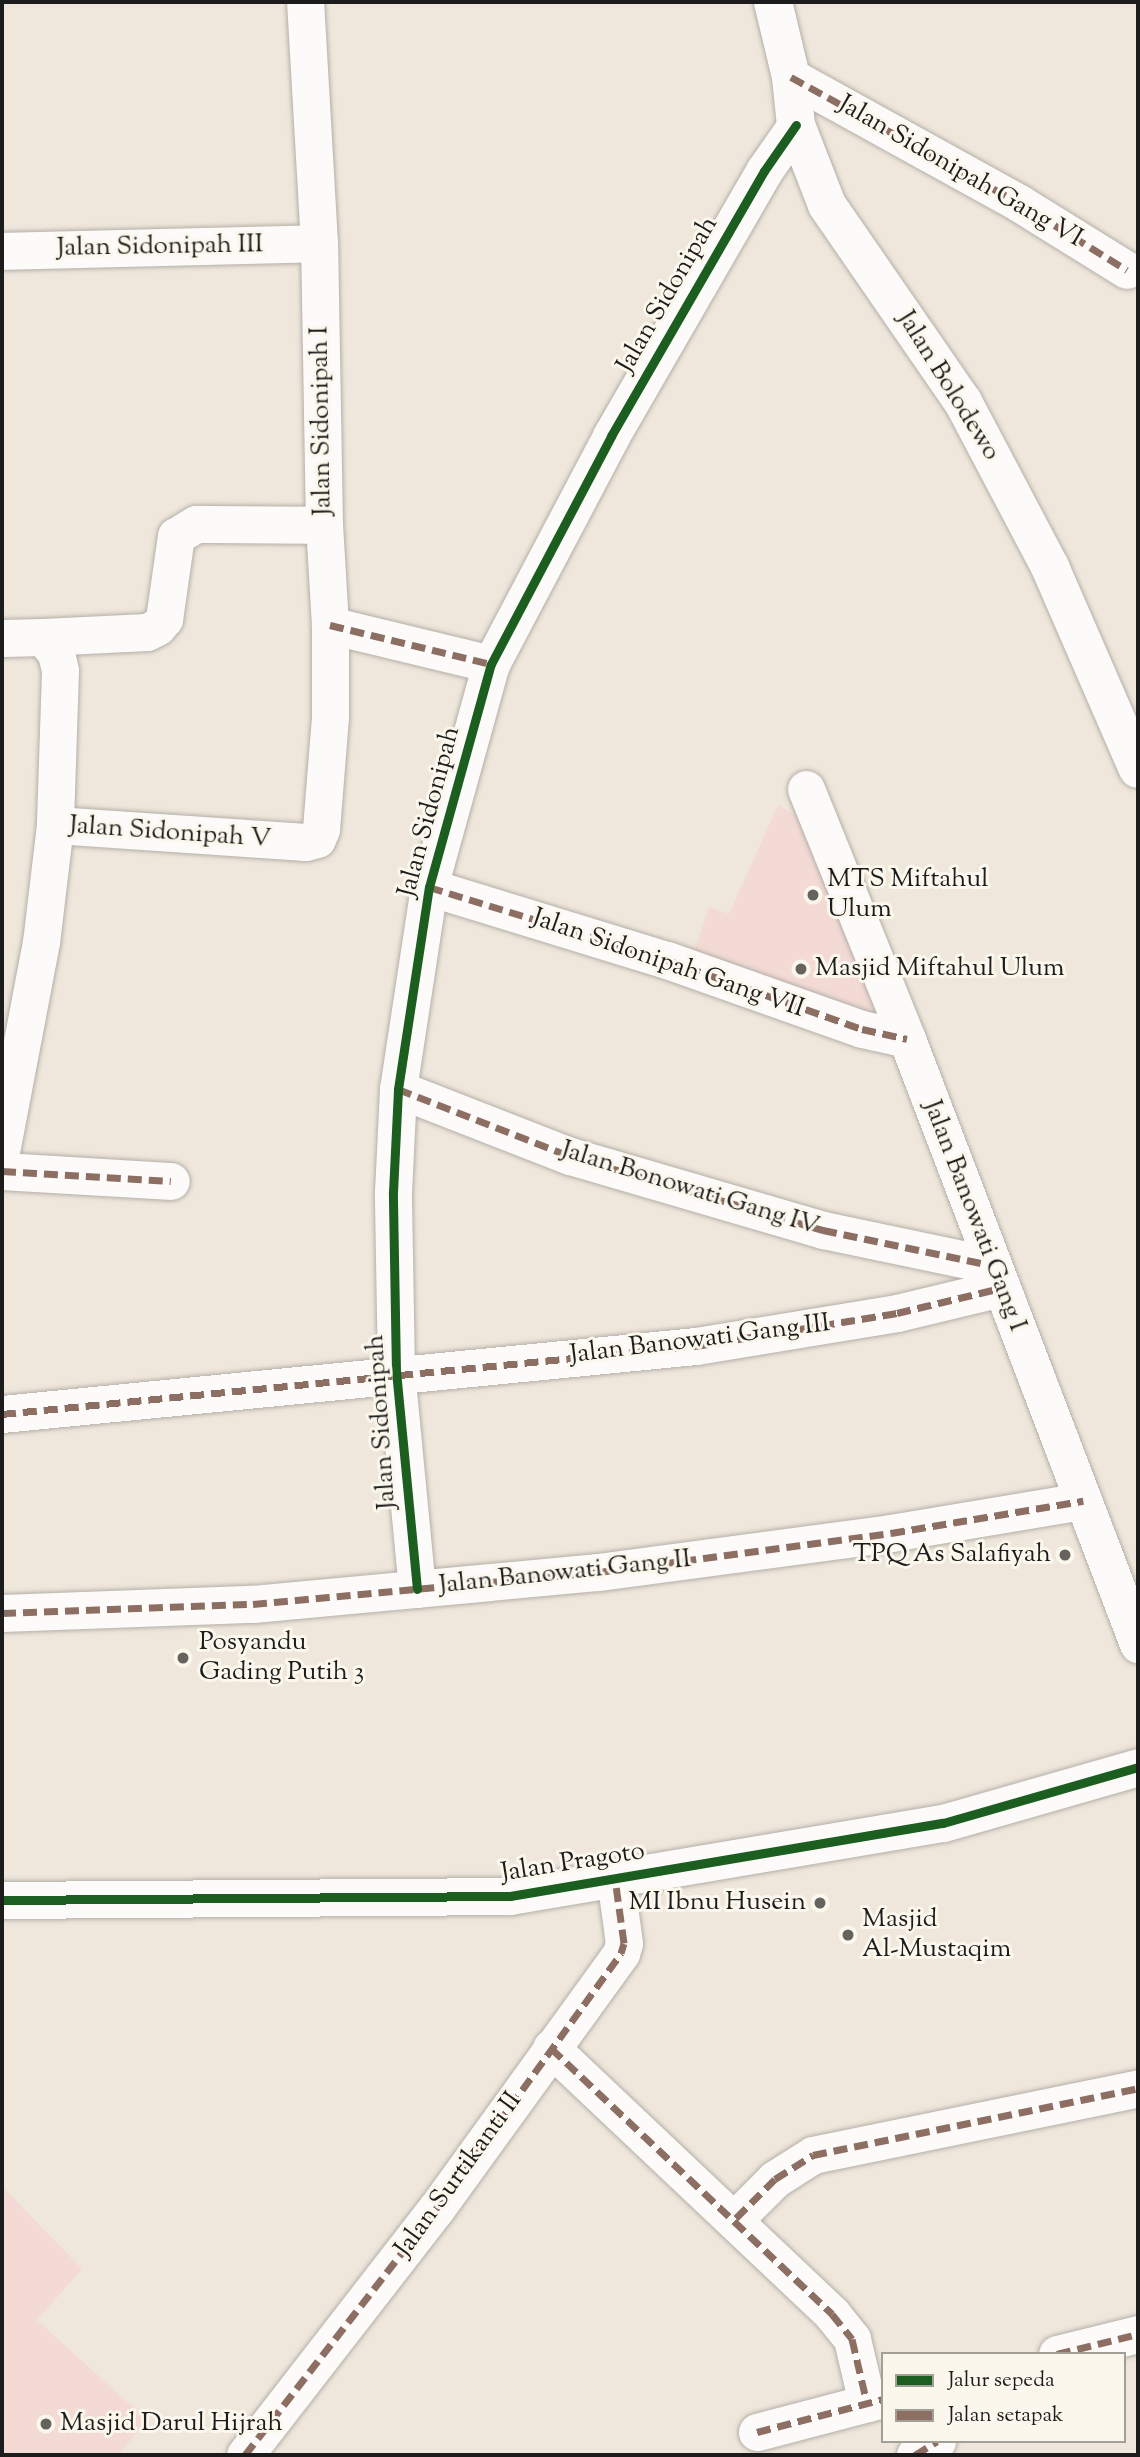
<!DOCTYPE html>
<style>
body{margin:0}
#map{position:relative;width:1140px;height:2457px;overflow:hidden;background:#efe7db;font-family:"Sorts Mill Goudy",serif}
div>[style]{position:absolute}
.built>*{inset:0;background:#f3dad5}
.roads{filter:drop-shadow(0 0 2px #b4afa8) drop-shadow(0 0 2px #b4afa8)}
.minor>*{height:37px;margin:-18.5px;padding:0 18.5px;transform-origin:18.5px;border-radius:18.5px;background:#fdfbfa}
.tertiary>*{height:38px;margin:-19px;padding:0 19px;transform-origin:19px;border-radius:19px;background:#fdfbfa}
.quiet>*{height:7px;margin-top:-3.5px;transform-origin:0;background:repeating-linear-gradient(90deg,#8d6e63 0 14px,transparent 0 21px)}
.cycleway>*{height:9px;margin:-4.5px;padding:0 4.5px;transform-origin:4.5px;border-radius:4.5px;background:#1b5e20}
.dots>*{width:19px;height:19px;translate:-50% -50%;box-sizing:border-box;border:4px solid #fbf7ec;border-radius:50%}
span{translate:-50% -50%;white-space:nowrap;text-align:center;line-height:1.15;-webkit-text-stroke:6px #fbf7ec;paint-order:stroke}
.street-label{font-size:26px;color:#1c1c1c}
.poi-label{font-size:26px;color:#1c1c1c}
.left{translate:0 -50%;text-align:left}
.right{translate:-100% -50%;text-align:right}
.frame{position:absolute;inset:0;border:4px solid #1c1c1c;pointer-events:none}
.legend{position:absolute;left:881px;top:2352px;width:245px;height:91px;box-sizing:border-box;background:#fbf7ec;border:2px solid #a29f99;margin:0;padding:9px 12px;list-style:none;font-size:21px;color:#1c1c1c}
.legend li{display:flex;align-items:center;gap:14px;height:35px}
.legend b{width:35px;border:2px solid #a29f99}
</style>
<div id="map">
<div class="built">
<i style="clip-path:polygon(778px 805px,811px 824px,890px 1018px,689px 966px,709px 907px,729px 914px)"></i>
<i style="clip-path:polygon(2px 2186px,82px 2269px,37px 2320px,147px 2420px,118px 2455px,2px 2455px)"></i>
</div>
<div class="roads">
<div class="minor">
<i style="left:791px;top:77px;width:260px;rotate:28.9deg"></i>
<i style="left:1019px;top:203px;width:127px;rotate:31.8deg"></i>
<i style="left:2px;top:251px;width:317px;rotate:-1.4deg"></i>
<i style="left:330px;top:625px;width:166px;rotate:13.6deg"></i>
<i style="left:43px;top:637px;width:104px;rotate:-2.8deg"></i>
<i style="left:147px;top:632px;width:11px;rotate:-27deg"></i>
<i style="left:157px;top:627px;width:11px;rotate:-49deg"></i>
<i style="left:164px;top:619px;width:84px;rotate:-81.8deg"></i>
<i style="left:176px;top:536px;width:23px;rotate:-31deg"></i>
<i style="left:196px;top:524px;width:128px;rotate:0.4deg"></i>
<i style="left:2px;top:638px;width:41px;rotate:-1.4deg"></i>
<i style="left:43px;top:637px;width:21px;rotate:51deg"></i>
<i style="left:56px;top:653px;width:18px;rotate:77deg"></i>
<i style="left:60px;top:671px;width:154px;rotate:91.9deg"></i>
<i style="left:55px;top:825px;width:118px;rotate:96.8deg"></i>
<i style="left:41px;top:942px;width:208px;rotate:100.8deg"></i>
<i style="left:806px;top:789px;width:270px;rotate:68deg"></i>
<i style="left:907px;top:1039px;width:648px;rotate:69.1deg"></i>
<i style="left:55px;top:825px;width:251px;rotate:3.9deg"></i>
<i style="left:305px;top:842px;width:12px;rotate:-14deg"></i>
<i style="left:317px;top:839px;width:11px;rotate:-68deg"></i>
<i style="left:321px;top:829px;width:113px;rotate:-85.4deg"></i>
<i style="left:330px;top:716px;width:91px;rotate:-90deg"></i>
<i style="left:330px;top:625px;width:100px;rotate:-93.4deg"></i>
<i style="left:324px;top:525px;width:282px;rotate:-91deg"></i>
<i style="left:319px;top:243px;width:241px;rotate:-93.3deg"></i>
<i style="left:429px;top:887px;width:249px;rotate:17.1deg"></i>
<i style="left:667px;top:960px;width:207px;rotate:19.5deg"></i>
<i style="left:862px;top:1029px;width:46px;rotate:12.5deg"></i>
<i style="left:398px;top:1089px;width:185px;rotate:21.3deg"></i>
<i style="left:570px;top:1156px;width:264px;rotate:16.3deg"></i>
<i style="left:823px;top:1230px;width:171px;rotate:11.8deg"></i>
<i style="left:2px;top:1171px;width:169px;rotate:3.4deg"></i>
<i style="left:2px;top:1414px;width:697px;rotate:-5.6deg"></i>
<i style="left:696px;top:1346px;width:204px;rotate:-9.3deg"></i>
<i style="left:897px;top:1313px;width:107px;rotate:-13.5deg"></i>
<i style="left:417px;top:1589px;width:218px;rotate:-95.5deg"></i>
<i style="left:396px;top:1372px;width:180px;rotate:-91deg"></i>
<i style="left:393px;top:1192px;width:103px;rotate:-87.2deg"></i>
<i style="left:398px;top:1089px;width:204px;rotate:-81.3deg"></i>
<i style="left:429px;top:887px;width:231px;rotate:-74.5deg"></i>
<i style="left:491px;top:664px;width:258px;rotate:-62.2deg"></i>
<i style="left:611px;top:436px;width:306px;rotate:-60deg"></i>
<i style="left:764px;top:171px;width:56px;rotate:-55.2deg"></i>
<i style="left:2px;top:1613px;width:251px;rotate:-2.1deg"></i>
<i style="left:253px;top:1604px;width:347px;rotate:-5.3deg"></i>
<i style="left:599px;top:1572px;width:295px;rotate:-7.6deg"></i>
<i style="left:891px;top:1533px;width:195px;rotate:-9.5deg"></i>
<i style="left:2px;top:1900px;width:508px;rotate:-0.45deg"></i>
<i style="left:510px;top:1896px;width:439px;rotate:-9.6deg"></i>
<i style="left:943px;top:1823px;width:203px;rotate:-16deg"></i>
<i style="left:551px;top:2048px;width:387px;rotate:43.4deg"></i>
<i style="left:832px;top:2314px;width:32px;rotate:51deg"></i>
<i style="left:852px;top:2339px;width:66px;rotate:76.8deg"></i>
<i style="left:736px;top:2218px;width:55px;rotate:-45deg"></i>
<i style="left:775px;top:2179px;width:45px;rotate:-32.3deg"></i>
<i style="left:813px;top:2155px;width:332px;rotate:-11.6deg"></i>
<i style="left:1057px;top:2354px;width:83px;rotate:-13.9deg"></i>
<i style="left:757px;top:2432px;width:130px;rotate:-14.7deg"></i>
<i style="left:245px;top:2455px;width:311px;rotate:-52.2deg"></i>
<i style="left:436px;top:2209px;width:316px;rotate:-54.1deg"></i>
<i style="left:621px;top:1953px;width:10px;rotate:-73deg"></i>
<i style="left:624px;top:1943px;width:66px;rotate:-97.9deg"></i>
<i style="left:915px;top:2455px;width:26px;rotate:-32deg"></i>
</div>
<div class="tertiary">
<i style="left:773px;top:2px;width:77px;rotate:76.5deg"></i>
<i style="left:791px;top:77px;width:48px;rotate:84.1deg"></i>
<i style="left:796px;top:125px;width:86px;rotate:68.8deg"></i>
<i style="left:827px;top:205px;width:239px;rotate:55.4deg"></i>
<i style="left:963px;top:402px;width:187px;rotate:62.2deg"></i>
<i style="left:1050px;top:567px;width:220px;rotate:66.5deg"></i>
</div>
</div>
<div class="quiet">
<i style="left:791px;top:77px;width:260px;rotate:28.9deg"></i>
<i style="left:1019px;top:203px;width:127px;rotate:31.8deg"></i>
<i style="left:330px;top:625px;width:166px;rotate:13.6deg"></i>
<i style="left:429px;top:887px;width:249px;rotate:17.1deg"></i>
<i style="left:667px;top:960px;width:207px;rotate:19.5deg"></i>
<i style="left:862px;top:1029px;width:46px;rotate:12.5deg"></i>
<i style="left:398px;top:1089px;width:185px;rotate:21.3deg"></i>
<i style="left:570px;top:1156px;width:264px;rotate:16.3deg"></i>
<i style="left:823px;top:1230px;width:171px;rotate:11.8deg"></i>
<i style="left:2px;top:1171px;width:169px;rotate:3.4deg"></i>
<i style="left:2px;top:1414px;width:697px;rotate:-5.6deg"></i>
<i style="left:696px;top:1346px;width:204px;rotate:-9.3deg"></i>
<i style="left:897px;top:1313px;width:107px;rotate:-13.5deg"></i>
<i style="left:2px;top:1613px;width:251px;rotate:-2.1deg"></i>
<i style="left:253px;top:1604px;width:347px;rotate:-5.3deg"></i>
<i style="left:599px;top:1572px;width:295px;rotate:-7.6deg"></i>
<i style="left:891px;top:1533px;width:195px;rotate:-9.5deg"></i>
<i style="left:551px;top:2048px;width:387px;rotate:43.4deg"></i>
<i style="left:832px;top:2314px;width:32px;rotate:51deg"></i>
<i style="left:852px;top:2339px;width:66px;rotate:76.8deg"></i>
<i style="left:736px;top:2218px;width:55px;rotate:-45deg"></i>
<i style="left:775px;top:2179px;width:45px;rotate:-32.3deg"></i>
<i style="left:813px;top:2155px;width:332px;rotate:-11.6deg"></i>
<i style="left:1057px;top:2354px;width:83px;rotate:-13.9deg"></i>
<i style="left:757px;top:2432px;width:130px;rotate:-14.7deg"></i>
<i style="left:245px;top:2455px;width:311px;rotate:-52.2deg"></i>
<i style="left:436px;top:2209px;width:316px;rotate:-54.1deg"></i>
<i style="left:621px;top:1953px;width:10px;rotate:-73deg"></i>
<i style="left:624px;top:1943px;width:66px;rotate:-97.9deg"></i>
<i style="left:915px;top:2455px;width:26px;rotate:-32deg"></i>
</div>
<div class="cycleway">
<i style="left:417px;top:1589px;width:218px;rotate:-95.5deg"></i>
<i style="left:396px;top:1372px;width:180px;rotate:-91deg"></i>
<i style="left:393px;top:1192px;width:103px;rotate:-87.2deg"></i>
<i style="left:398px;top:1089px;width:204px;rotate:-81.3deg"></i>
<i style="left:429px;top:887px;width:231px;rotate:-74.5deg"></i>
<i style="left:491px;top:664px;width:258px;rotate:-62.2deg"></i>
<i style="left:611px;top:436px;width:306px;rotate:-60deg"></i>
<i style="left:764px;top:171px;width:56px;rotate:-55.2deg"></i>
<i style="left:2px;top:1900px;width:508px;rotate:-0.45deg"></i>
<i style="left:510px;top:1896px;width:439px;rotate:-9.6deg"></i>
<i style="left:943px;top:1823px;width:203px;rotate:-16deg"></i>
</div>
<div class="dots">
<i style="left:813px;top:895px;background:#66635f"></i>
<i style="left:801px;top:969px;background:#66635f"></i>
<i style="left:1065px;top:1555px;background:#66635f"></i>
<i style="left:183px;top:1658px;background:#66635f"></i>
<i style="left:820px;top:1903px;background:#66635f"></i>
<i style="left:848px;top:1935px;background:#66635f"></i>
<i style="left:46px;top:2424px;background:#66635f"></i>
</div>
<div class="street-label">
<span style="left:960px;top:172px;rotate:30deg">Jalan Sidonipah Gang VI</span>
<span style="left:160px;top:247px;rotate:-1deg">Jalan Sidonipah III</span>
<span style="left:668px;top:295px;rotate:-60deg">Jalan Sidonipah</span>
<span style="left:948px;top:386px;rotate:58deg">Jalan Bolodewo</span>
<span style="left:322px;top:421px;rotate:-91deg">Jalan Sidonipah I</span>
<span style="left:430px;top:812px;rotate:-75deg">Jalan Sidonipah</span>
<span style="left:170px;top:833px;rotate:4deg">Jalan Sidonipah V</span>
<span style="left:668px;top:964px;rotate:19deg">Jalan Sidonipah Gang VII</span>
<span style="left:690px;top:1189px;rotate:17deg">Jalan Bonowati Gang IV</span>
<span style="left:974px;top:1216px;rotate:69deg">Jalan Banowati Gang I</span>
<span style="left:700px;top:1340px;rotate:-7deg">Jalan Banowati Gang III</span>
<span style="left:382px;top:1422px;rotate:-94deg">Jalan Sidonipah</span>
<span style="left:565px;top:1573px;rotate:-6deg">Jalan Banowati Gang II</span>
<span style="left:573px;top:1863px;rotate:-9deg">Jalan Pragoto</span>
<span style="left:459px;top:2175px;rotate:-54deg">Jalan Surtikanti II</span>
</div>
<div class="poi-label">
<span class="left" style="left:827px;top:895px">MTS Miftahul<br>Ulum</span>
<span class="left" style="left:815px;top:969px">Masjid Miftahul Ulum</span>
<span class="right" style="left:1051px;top:1555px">TPQ As Salafiyah</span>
<span class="left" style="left:199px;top:1658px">Posyandu<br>Gading Putih 3</span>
<span class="right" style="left:806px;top:1903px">MI Ibnu Husein</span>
<span class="left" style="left:862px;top:1935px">Masjid<br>Al-Mustaqim</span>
<span class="left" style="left:60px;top:2424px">Masjid Darul Hijrah</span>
</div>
<div class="frame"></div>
<ul class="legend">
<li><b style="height:9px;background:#1b5e20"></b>Jalur sepeda</li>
<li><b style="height:9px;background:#8d6e63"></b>Jalan setapak</li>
</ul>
</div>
